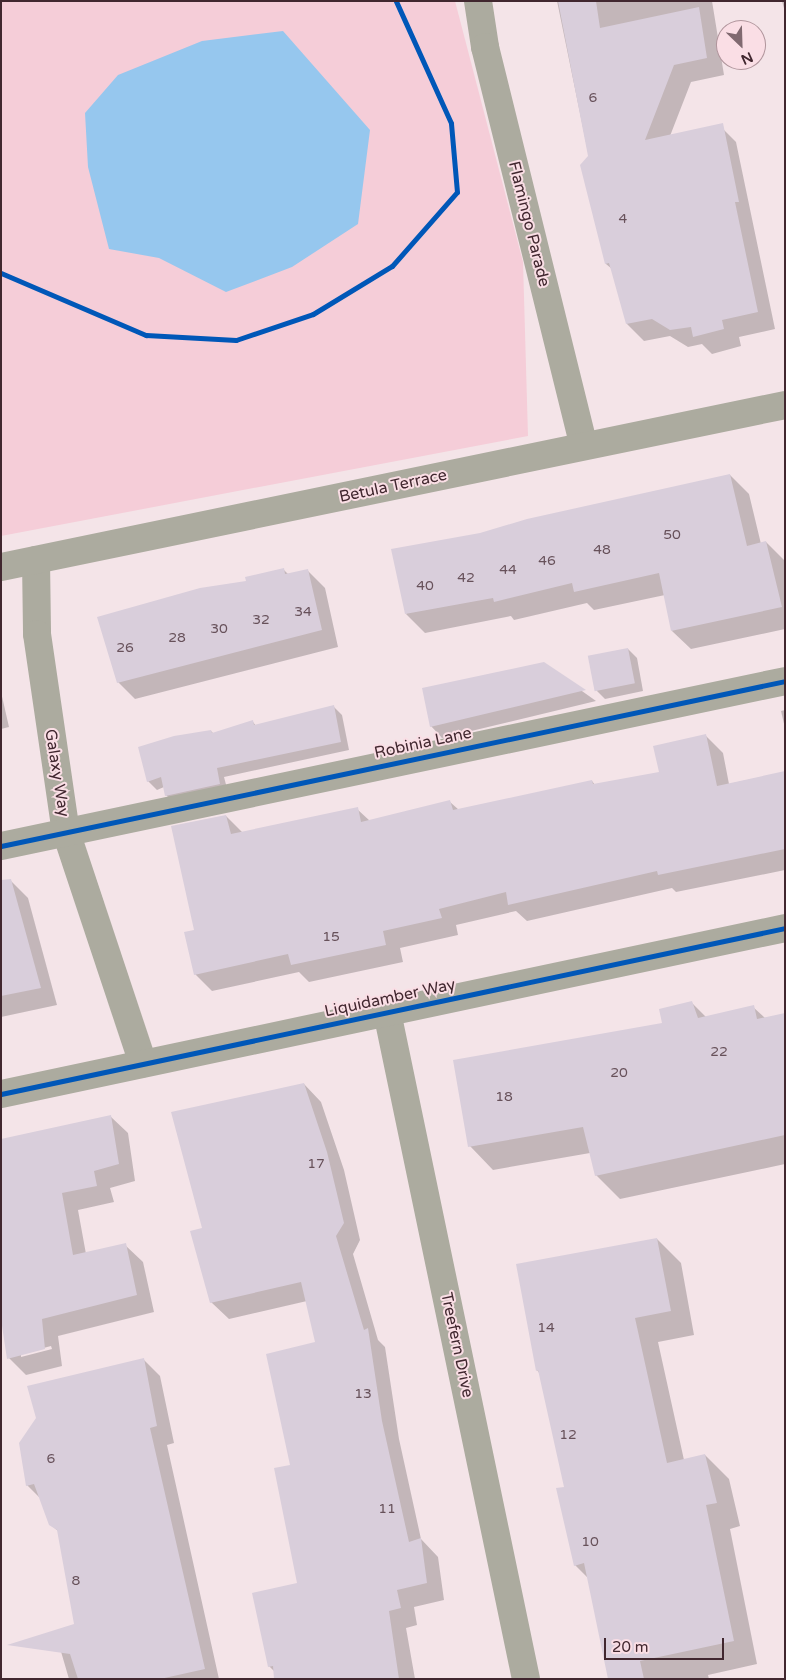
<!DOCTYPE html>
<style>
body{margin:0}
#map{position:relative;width:786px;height:1680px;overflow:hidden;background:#f4e4e8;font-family:"Varela Round",sans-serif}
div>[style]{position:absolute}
.green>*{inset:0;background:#f5cdd8}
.water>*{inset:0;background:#96c7ee}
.shadow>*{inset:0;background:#0003}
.building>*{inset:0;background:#d9cedb;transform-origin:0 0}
.minor>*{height:28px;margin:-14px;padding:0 14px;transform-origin:14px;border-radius:14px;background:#acab9f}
.cycleway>*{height:5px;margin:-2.5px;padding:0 2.5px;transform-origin:2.5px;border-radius:2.5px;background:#0057b8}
span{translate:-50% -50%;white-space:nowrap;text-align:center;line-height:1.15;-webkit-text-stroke:4px #fadee5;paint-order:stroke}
.number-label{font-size:14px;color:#67515a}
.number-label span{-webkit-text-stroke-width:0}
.street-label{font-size:16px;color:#41272f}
.frame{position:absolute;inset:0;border:2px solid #41272f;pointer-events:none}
.north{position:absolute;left:716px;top:20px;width:50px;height:50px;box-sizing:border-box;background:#fadee5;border:1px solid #b0959c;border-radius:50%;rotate:156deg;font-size:14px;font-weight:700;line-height:20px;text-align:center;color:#41272f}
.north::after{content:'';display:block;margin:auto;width:18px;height:22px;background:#806970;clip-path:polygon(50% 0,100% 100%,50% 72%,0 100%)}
.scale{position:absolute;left:604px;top:1638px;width:120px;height:22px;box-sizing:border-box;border:2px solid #41272f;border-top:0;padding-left:6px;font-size:15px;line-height:18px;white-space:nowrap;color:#41272f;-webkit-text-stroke:4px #fadee5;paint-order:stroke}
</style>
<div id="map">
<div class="green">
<i style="clip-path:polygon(1px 1px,455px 1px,523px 262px,528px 436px,1px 536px)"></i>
</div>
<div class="water">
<i style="clip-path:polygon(283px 31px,370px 130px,358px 224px,292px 267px,226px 292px,159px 258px,109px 249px,88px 167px,85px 113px,118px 75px,202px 41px)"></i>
</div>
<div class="shadow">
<i style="clip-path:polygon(557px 1px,712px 1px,724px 75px,691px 82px,670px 136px,719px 125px,736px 142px,775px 329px,739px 337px,741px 346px,712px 354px,702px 344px,688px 347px,670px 336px,644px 341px,627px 324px,612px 269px,606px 264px,581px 165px,589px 157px)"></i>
<i style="clip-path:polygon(782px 1px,785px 1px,785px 12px)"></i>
<i style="clip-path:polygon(730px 475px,749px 494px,761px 544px,766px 542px,785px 561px,785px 629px,691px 649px,672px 631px,665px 595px,594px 610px,587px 603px,514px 620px,511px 616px,425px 633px,406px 614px,481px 534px)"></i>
<i style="clip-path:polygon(283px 569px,288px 574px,308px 571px,325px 588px,338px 647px,135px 699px,118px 682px,248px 582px)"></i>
<i style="clip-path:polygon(628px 649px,637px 658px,643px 691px,605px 699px,596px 690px)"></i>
<i style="clip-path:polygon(544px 664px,596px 701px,442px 738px,431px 726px)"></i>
<i style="clip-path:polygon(1px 692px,9px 727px,1px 729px)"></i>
<i style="clip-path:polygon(333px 706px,342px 715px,349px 750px,224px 777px,228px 792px,175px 804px,166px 795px,164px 787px,157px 790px,148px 781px,211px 731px,214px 734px,253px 722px,256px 726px)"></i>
<i style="clip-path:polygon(785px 710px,785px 728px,781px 711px)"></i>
<i style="clip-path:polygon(706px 736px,723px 753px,729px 784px,785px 772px,785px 870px,676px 892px,672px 888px,527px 921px,516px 911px,456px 925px,458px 935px,400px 948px,403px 962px,309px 982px,299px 972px,212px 991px,195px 974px,195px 931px,226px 816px,243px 833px,357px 809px,370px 821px,450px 802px,459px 810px,592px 781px,595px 785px,660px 773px)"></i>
<i style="clip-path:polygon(11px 881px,28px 898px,57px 1005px,1px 1017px,1px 883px)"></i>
<i style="clip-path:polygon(691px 1002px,706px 1017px,753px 1007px,765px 1018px,785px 1014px,785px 1164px,620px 1199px,596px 1175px,590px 1153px,493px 1170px,470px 1146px,664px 1024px)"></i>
<i style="clip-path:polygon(304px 1084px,321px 1102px,344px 1170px,360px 1240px,353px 1254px,378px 1340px,385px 1347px,399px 1439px,421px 1539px,438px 1557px,444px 1600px,414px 1607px,417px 1625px,406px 1628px,415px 1679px,282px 1679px,269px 1666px,299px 1584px,292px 1466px,316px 1343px,307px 1301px,229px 1319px,211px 1302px,203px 1229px)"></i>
<i style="clip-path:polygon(evenodd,110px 1116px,128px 1133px,135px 1181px,110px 1188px,114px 1202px,78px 1210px,86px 1254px,125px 1245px,143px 1262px,154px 1312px,58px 1336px,62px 1366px,26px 1375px,9px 1358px,1px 1273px,110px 1116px,51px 1346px,52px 1349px,21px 1357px,21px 1354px,51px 1346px)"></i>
<i style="clip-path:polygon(657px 1239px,681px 1263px,694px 1335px,658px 1342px,684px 1460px,705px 1455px,729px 1479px,740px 1526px,730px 1529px,757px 1664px,708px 1675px,709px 1679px,609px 1679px,588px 1578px,575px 1565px,565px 1487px,540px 1374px,537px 1370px)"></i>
<i style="clip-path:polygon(143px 1359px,160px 1376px,174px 1443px,167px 1445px,219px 1679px,69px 1679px,55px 1631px,75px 1625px,59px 1532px,50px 1524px,40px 1498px,27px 1485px)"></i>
</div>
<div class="building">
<i style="clip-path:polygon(558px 1px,596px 1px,600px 28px,699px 7px,707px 58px,674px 65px,645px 140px,723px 123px,739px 202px,735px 202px,758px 312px,722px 320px,724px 329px,693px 337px,691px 327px,670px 330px,652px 319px,626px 324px,609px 263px,605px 264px,580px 165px,588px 156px)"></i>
<i style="clip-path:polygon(730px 474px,747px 546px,766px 541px,782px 607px,671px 631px,659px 573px,574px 592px,572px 583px,494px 602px,493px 598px,405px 614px,391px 549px,480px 533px,527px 519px)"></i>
<i style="clip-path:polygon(284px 568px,285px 574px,308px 569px,322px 630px,117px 683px,97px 617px,200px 588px,246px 581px,245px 577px)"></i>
<i style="left:628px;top:648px;width:36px;height:41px;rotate:79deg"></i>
<i style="clip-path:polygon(544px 662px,586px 690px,430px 727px,422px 688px)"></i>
<i style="clip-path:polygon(334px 705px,341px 742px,217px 768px,220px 784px,165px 796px,161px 777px,147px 782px,138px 747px,174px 736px,211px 730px,212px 733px,253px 720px,254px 725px)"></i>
<i style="clip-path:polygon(706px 734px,717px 786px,785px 771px,785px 849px,658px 875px,657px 871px,508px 905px,506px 892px,439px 909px,442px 918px,383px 931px,386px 945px,291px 965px,288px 954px,194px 975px,184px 932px,194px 930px,171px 826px,226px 815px,231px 834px,358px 807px,361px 822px,450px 800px,453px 810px,592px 780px,593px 784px,659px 772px,653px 746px)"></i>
<i style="clip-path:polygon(11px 879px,41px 988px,1px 996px,1px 880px)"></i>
<i style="clip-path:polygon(692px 1001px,698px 1018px,754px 1005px,757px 1019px,785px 1013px,785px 1135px,595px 1176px,583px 1127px,468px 1147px,453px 1060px,662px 1023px,659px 1009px)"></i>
<i style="clip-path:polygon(304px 1083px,327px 1152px,344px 1223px,336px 1236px,364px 1330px,368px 1328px,382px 1421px,409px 1542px,421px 1538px,427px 1583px,397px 1590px,401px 1608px,389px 1611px,399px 1679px,274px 1679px,273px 1666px,268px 1667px,252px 1593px,297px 1583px,274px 1468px,290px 1465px,266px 1354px,315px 1342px,301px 1282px,210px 1303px,190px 1231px,202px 1228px,171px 1112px)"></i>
<i style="clip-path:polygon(111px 1115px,119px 1164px,94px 1171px,97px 1186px,62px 1193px,73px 1255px,126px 1243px,137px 1295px,42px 1319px,45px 1349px,7px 1359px,1px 1319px,1px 1139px)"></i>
<i style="clip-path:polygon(657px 1238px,671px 1311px,635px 1318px,667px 1463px,705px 1454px,717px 1503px,706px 1505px,734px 1641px,640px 1661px,644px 1679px,608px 1679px,584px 1563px,574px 1566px,556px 1488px,564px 1487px,538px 1370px,536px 1371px,516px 1264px)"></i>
<i style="clip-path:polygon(144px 1358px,157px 1426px,150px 1428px,205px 1669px,160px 1679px,78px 1679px,70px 1654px,7px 1645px,74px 1624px,57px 1530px,49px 1525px,34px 1484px,26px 1486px,19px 1443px,36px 1418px,27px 1386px)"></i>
</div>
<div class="minor">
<i style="left:478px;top:1px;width:47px;rotate:81.3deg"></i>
<i style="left:485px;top:47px;width:411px;rotate:76.1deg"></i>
<i style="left:36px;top:560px;width:74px;rotate:89.2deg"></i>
<i style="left:37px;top:634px;width:200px;rotate:81.7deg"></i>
<i style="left:66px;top:832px;width:244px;rotate:71.6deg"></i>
<i style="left:1px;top:567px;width:801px;rotate:-11.67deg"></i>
<i style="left:1px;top:846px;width:801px;rotate:-11.88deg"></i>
<i style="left:387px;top:1012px;width:681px;rotate:78.23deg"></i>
<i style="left:1px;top:1094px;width:801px;rotate:-11.95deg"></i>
</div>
<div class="cycleway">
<i style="left:1px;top:273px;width:158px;rotate:23.2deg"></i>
<i style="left:146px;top:335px;width:90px;rotate:3.2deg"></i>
<i style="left:236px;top:340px;width:81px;rotate:-18.7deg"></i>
<i style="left:313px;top:314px;width:92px;rotate:-31.3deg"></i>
<i style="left:392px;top:266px;width:98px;rotate:-48.7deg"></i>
<i style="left:457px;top:192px;width:69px;rotate:-95deg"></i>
<i style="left:451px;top:123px;width:134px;rotate:-114.3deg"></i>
<i style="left:1px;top:846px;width:801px;rotate:-11.88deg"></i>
<i style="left:1px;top:1094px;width:801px;rotate:-11.95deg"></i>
</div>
<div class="number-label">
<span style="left:593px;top:98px">6</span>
<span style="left:623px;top:219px">4</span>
<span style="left:672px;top:535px">50</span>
<span style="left:602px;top:550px">48</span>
<span style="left:547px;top:561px">46</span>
<span style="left:508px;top:570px">44</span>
<span style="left:466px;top:578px">42</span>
<span style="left:425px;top:586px">40</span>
<span style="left:303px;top:612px">34</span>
<span style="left:261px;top:620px">32</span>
<span style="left:219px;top:629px">30</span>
<span style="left:177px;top:638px">28</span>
<span style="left:125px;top:648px">26</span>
<span style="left:331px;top:937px">15</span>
<span style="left:719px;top:1052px">22</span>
<span style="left:619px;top:1073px">20</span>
<span style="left:504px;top:1097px">18</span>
<span style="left:316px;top:1164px">17</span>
<span style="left:546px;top:1328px">14</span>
<span style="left:363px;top:1394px">13</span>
<span style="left:568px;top:1435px">12</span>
<span style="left:51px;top:1459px">6</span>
<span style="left:387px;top:1509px">11</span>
<span style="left:590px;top:1542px">10</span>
<span style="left:76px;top:1581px">8</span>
</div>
<div class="street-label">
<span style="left:529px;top:224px;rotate:76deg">Flamingo Parade</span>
<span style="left:393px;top:486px;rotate:-12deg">Betula Terrace</span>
<span style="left:423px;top:743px;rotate:-12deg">Robinia Lane</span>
<span style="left:57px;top:773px;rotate:81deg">Galaxy Way</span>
<span style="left:390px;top:998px;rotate:-12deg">Liquidamber Way</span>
<span style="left:457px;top:1345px;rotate:78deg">Treefern Drive</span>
</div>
<div class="frame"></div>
<div class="north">N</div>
<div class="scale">20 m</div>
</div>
